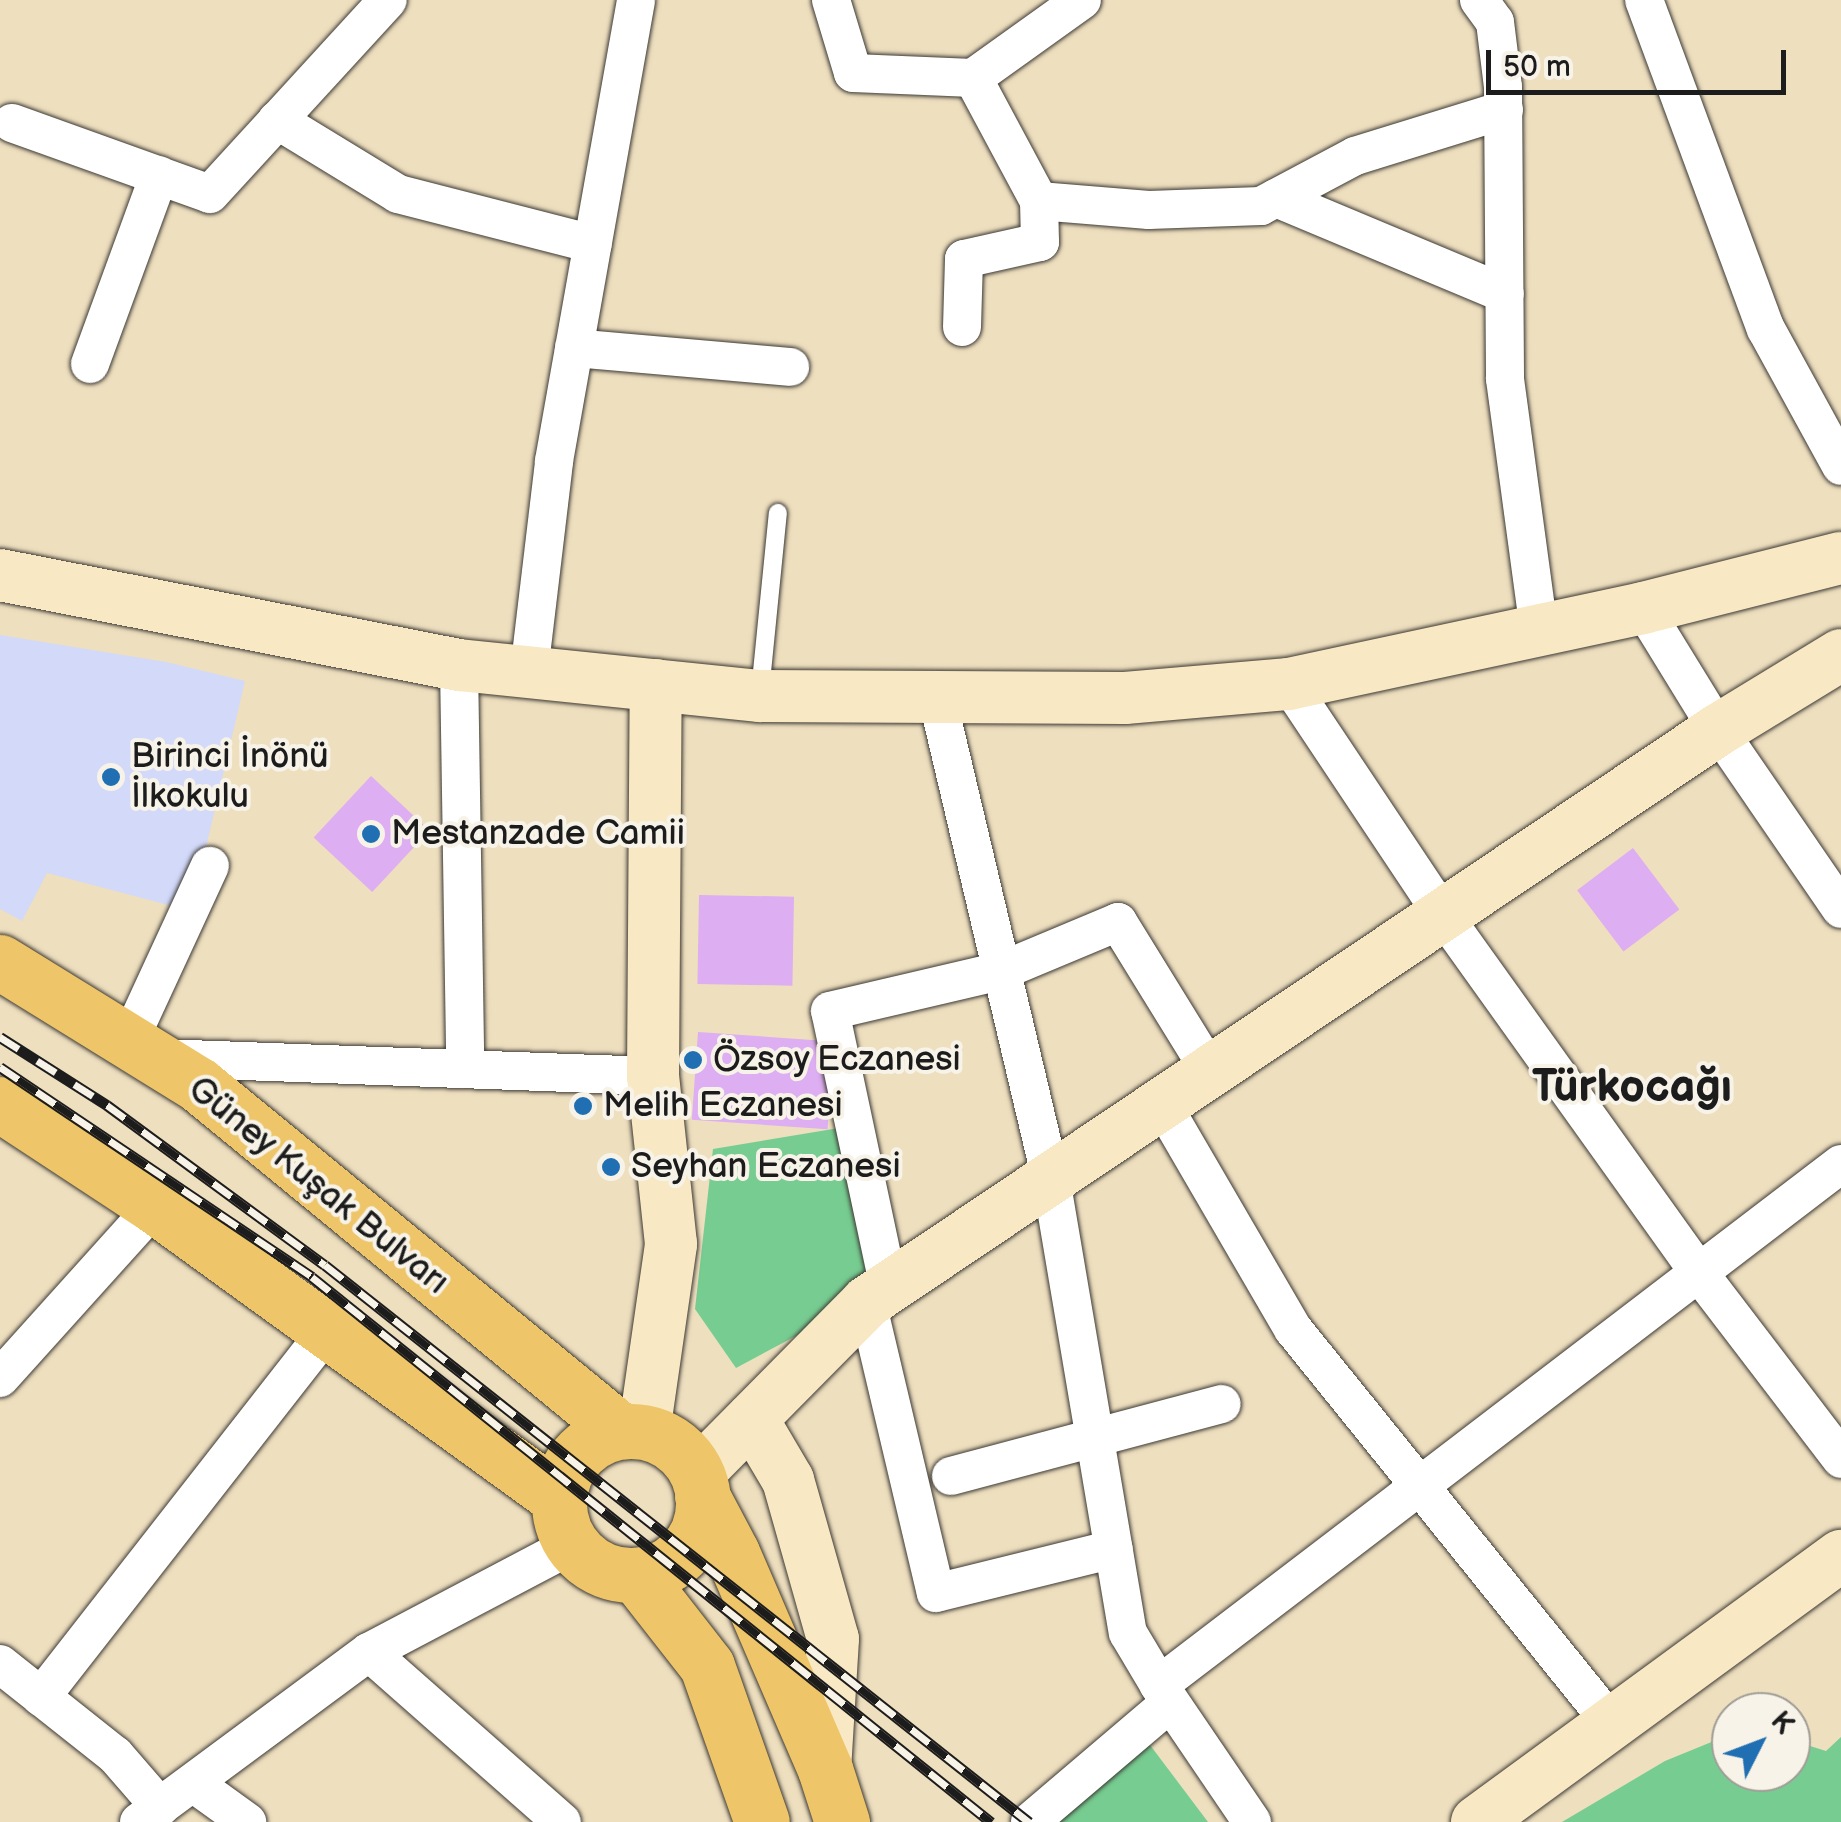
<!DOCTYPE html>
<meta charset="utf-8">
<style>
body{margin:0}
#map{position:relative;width:1841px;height:1822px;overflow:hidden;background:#eedfbf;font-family:"Balsamiq Sans",sans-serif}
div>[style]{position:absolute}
.built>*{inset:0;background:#d2d9f9}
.green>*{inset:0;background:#77cd91}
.building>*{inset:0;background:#ddaef1;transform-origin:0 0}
.roads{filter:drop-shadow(0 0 2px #3c3934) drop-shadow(0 0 2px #3c3934)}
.lane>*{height:18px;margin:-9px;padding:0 9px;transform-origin:9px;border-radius:9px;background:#fff}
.street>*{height:38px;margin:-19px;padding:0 19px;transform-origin:19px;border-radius:19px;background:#fff}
.secondary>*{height:52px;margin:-26px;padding:0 26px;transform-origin:26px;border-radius:26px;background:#f8e8c3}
.primary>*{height:55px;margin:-27.5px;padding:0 27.5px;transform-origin:27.5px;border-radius:27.5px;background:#eec569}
.primary>.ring{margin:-27.5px;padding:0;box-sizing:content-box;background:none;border:55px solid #eec569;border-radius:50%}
.rail>*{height:11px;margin-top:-5.5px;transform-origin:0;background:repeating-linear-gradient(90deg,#f7f3e8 0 22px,#1c1c1c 0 44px);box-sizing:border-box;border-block:2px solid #1c1c1c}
.dots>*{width:28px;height:28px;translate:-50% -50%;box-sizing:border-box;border:5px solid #f7f3e8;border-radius:50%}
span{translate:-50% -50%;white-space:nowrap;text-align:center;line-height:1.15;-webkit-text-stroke:8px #f7f3e8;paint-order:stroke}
.poi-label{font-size:35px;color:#1c1c1c}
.left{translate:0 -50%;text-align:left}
.street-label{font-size:35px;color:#1c1c1c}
.district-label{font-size:45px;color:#1c1c1c;font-weight:700}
.north{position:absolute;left:1711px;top:1692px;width:100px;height:100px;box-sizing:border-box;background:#f7f3e8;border:2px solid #9f9d96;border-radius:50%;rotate:48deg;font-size:28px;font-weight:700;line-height:40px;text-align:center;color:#1c1c1c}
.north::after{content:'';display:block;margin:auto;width:35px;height:45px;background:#1f6fb2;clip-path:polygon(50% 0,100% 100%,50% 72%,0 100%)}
.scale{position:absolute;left:1486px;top:50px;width:300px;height:45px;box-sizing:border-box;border:5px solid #1c1c1c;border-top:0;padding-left:12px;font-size:30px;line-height:35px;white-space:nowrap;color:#1c1c1c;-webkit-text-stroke:8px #f7f3e8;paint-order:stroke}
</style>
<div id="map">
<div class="built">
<i style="clip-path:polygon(0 635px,166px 662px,245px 681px,191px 911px,47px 873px,22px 921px,0 909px)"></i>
</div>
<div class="green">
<i style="clip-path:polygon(845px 1127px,884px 1289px,736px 1368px,695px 1309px,713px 1149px)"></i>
<i style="clip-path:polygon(1141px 1733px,1208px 1822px,1042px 1822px)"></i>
<i style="clip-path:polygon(1731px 1734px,1731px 1772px,1791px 1772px,1791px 1740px,1826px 1751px,1841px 1737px,1841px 1822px,1562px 1822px,1665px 1761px)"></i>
</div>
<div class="building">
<i style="left:371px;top:776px;width:80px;height:84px;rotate:43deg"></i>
<i style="left:1633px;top:848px;width:77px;height:70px;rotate:53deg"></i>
<i style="left:699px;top:895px;width:95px;height:89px;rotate:1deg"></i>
<i style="left:698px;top:1032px;width:136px;height:88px;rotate:4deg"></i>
</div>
<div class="roads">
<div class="lane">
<i style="left:760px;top:692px;width:180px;rotate:-84.3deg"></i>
</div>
<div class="street">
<i style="left:831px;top:0;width:76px;rotate:73.2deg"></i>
<i style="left:853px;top:73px;width:120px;rotate:2.4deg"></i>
<i style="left:973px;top:78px;width:134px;rotate:-35.6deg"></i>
<i style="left:1479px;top:0;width:27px;rotate:54deg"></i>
<i style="left:1495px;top:22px;width:65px;rotate:83deg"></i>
<i style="left:1503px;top:87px;width:292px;rotate:89.6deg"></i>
<i style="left:1505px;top:379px;width:253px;rotate:82.3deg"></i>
<i style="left:1644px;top:0;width:351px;rotate:69.7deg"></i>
<i style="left:1766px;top:329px;width:156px;rotate:61.3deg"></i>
<i style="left:973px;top:78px;width:140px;rotate:61.8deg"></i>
<i style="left:1039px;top:201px;width:110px;rotate:4.7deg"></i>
<i style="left:1149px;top:210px;width:112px;rotate:-2deg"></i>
<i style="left:1261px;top:206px;width:106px;rotate:-28deg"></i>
<i style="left:1355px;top:156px;width:156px;rotate:-17.2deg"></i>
<i style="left:277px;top:120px;width:142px;rotate:31.4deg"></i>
<i style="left:398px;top:194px;width:201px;rotate:14.4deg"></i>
<i style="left:12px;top:123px;width:210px;rotate:19.7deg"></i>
<i style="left:210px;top:194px;width:263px;rotate:-47.5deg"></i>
<i style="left:1276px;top:198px;width:248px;rotate:22.7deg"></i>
<i style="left:962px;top:327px;width:68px;rotate:-88.3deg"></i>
<i style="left:964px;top:259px;width:78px;rotate:-12.6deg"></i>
<i style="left:1040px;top:242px;width:41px;rotate:-91.4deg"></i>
<i style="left:574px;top:348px;width:217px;rotate:5deg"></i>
<i style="left:90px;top:364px;width:201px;rotate:-69.9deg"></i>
<i style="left:1643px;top:608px;width:143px;rotate:58.4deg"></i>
<i style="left:1718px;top:730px;width:217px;rotate:55.5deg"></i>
<i style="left:459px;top:665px;width:404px;rotate:89.1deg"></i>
<i style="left:529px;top:672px;width:212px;rotate:-83.2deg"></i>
<i style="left:554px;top:461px;width:468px;rotate:-79.9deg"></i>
<i style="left:1289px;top:684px;width:278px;rotate:56.3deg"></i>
<i style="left:1443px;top:915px;width:440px;rotate:54.4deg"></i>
<i style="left:1699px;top:1273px;width:234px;rotate:52.6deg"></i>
<i style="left:937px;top:697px;width:495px;rotate:76.7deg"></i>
<i style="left:1051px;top:1179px;width:460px;rotate:80.4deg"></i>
<i style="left:1128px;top:1633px;width:61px;rotate:59.2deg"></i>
<i style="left:129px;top:1041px;width:193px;rotate:-65.2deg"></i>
<i style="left:161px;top:1058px;width:492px;rotate:2.1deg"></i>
<i style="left:1162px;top:1104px;width:260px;rotate:59.8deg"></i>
<i style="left:1293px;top:1329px;width:506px;rotate:51.09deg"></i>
<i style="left:889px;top:1288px;width:283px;rotate:-102deg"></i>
<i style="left:830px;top:1011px;width:176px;rotate:-13.2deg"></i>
<i style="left:1001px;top:971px;width:127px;rotate:-22.7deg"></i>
<i style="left:1118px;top:922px;width:175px;rotate:58.3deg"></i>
<i style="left:867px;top:1302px;width:299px;rotate:76.7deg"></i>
<i style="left:936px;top:1593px;width:183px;rotate:-13.9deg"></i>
<i style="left:0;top:1378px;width:232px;rotate:-48deg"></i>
<i style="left:951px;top:1476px;width:280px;rotate:-14.9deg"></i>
<i style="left:369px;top:1652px;width:257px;rotate:41.4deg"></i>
<i style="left:0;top:1664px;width:147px;rotate:38.4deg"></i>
<i style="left:115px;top:1755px;width:69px;rotate:49.1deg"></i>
<i style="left:41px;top:1697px;width:463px;rotate:-52deg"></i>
<i style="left:193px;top:1783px;width:67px;rotate:35.8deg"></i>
<i style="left:139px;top:1822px;width:286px;rotate:-36.5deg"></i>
<i style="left:369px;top:1652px;width:229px;rotate:-27.8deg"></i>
<i style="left:1030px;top:1822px;width:184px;rotate:-40.4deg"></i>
<i style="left:1252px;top:1822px;width:166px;rotate:-124.2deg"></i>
<i style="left:1159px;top:1685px;width:858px;rotate:-37.38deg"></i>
</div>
<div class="secondary">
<i style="left:0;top:575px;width:468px;rotate:11.1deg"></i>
<i style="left:459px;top:665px;width:303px;rotate:5.9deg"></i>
<i style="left:760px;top:696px;width:365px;rotate:0.3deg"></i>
<i style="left:1125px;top:698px;width:165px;rotate:-4.9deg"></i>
<i style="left:1289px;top:684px;width:362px;rotate:-12.1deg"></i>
<i style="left:1643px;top:608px;width:204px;rotate:-14.2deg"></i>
<i style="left:752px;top:1419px;width:71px;rotate:59.5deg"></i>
<i style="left:788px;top:1480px;width:165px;rotate:74.2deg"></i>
<i style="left:833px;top:1639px;width:130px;rotate:93.5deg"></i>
<i style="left:644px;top:1432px;width:190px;rotate:-81.8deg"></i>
<i style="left:671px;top:1244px;width:169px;rotate:-96.1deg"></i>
<i style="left:653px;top:1076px;width:391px;rotate:-89.6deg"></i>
<i style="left:697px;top:1474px;width:242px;rotate:-45.3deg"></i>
<i style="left:867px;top:1302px;width:1025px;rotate:-33.91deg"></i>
<i style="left:1718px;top:730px;width:144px;rotate:-31.4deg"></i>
<i style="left:1477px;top:1822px;width:451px;rotate:-36.2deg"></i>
</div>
<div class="primary">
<i style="left:0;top:962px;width:234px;rotate:31.7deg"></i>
<i style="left:199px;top:1085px;width:546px;rotate:39.35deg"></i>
<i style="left:0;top:1104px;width:186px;rotate:33.3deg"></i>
<i style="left:155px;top:1206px;width:498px;rotate:35.9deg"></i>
<i class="ring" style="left:559px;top:1431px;width:89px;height:89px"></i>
<i style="left:702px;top:1496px;width:64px;rotate:62.2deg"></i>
<i style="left:732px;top:1553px;width:235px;rotate:66.7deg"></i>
<i style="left:825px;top:1769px;width:56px;rotate:72.2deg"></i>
<i style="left:636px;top:1575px;width:115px;rotate:52deg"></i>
<i style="left:707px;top:1666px;width:165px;rotate:70.6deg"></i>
</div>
</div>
<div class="rail">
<i style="left:0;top:1037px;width:127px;rotate:32.4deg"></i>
<i style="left:107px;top:1105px;width:270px;rotate:36.3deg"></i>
<i style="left:325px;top:1265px;width:898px;rotate:38.35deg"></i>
<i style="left:0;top:1067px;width:376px;rotate:33.9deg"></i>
<i style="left:312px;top:1277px;width:871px;rotate:38.75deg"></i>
</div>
<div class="dots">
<i style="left:111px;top:777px;background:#1f6fb2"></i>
<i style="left:371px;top:834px;background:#1f6fb2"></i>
<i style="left:693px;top:1060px;background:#1f6fb2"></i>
<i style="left:583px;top:1106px;background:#1f6fb2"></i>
<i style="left:611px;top:1167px;background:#1f6fb2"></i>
</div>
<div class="poi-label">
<span class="left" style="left:131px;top:777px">Birinci İnönü<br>İlkokulu</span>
<span class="left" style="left:391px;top:834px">Mestanzade Camii</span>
<span class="left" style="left:713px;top:1060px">Özsoy Eczanesi</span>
<span class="left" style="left:603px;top:1106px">Melih Eczanesi</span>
<span class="left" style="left:631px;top:1167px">Seyhan Eczanesi</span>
</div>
<div class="street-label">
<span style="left:318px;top:1186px;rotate:39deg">Güney Kuşak Bulvarı</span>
</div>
<div class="district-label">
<span style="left:1632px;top:1088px">Türkocağı</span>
</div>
<div class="north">K</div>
<div class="scale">50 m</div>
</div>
